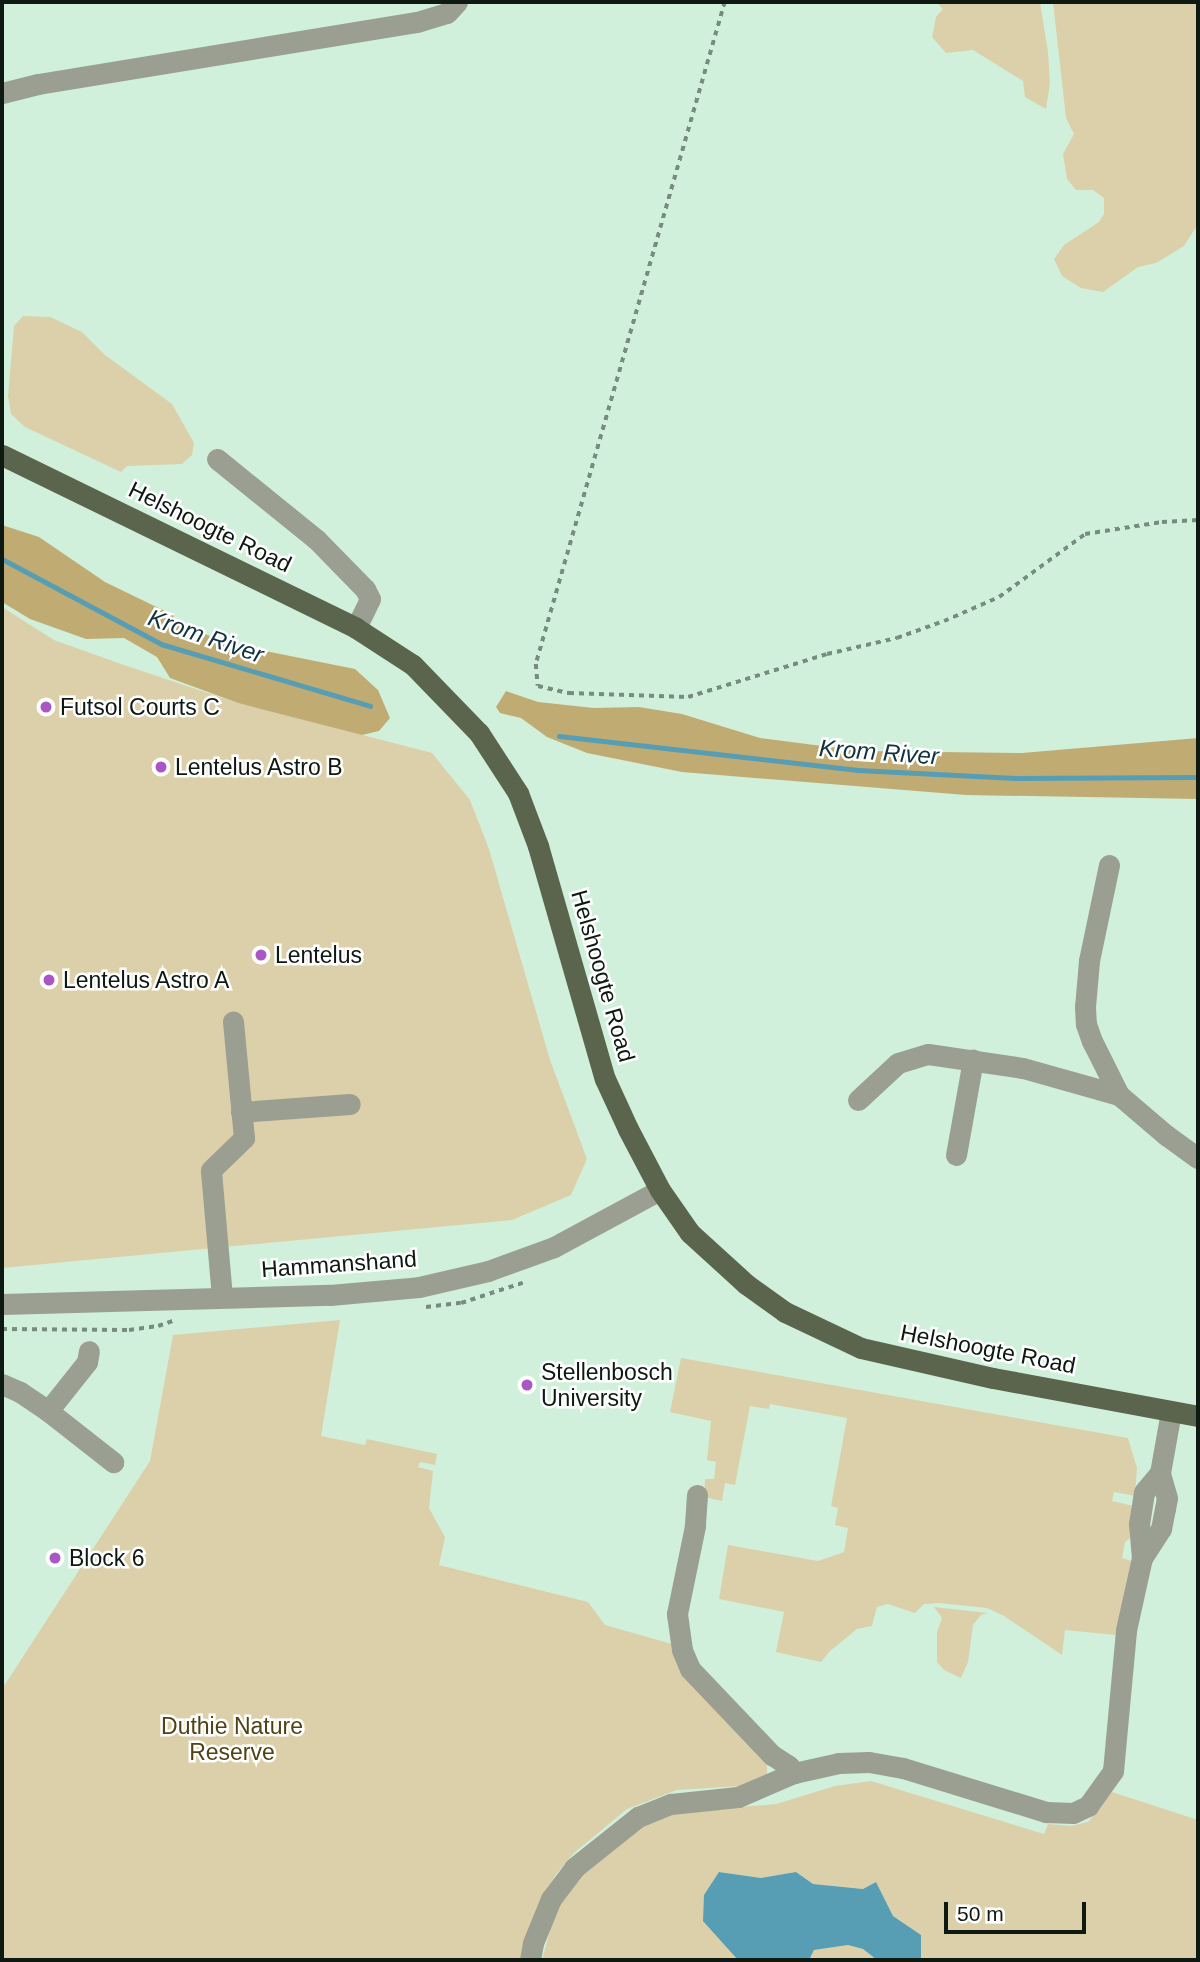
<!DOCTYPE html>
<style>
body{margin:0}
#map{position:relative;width:1200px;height:1962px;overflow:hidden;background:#d0f0db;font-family:Arial,sans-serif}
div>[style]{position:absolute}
.green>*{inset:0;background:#dcd0aa}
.forest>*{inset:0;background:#c0ac73}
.water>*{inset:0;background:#579db4}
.stream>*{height:5px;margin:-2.5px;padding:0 2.5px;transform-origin:2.5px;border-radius:2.5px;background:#579db4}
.path>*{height:3.5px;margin-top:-1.75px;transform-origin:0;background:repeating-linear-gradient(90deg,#768c7e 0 5px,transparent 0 10px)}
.minor>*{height:21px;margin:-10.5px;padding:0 10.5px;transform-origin:10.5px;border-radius:10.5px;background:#9a9f92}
.major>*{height:21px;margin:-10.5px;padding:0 10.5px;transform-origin:10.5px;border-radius:10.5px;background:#5b644c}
.dots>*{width:19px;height:19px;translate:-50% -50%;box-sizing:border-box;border:4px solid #fff;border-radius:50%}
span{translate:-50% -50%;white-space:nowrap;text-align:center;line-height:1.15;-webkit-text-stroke:5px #fff;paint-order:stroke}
.street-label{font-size:23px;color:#0e1912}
.poi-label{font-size:23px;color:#0e1912}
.left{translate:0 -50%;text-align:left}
.park-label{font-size:23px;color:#504215}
.water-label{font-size:24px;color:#11343e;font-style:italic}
.frame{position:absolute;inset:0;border:4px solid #0e1912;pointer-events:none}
.scale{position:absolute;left:944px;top:1902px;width:142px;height:32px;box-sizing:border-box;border:4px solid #0e1912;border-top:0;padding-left:9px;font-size:21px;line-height:24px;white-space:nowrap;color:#0e1912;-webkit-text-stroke:5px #fff;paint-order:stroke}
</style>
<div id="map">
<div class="green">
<i style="clip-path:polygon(936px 2px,1040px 2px,1048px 52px,1050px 83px,1046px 109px,1025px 97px,1023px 81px,973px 50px,946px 53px,932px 37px,936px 17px,943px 9px)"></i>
<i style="clip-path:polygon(1053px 2px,1198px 2px,1198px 224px,1184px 246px,1156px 263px,1138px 267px,1103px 292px,1081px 288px,1062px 276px,1054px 259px,1064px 245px,1099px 222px,1104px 214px,1104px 198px,1093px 190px,1076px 190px,1067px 179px,1063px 154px,1074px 134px,1066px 118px)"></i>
<i style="clip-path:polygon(23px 316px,50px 317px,82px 332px,105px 355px,172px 404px,194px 443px,192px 455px,182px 464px,127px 466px,121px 472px,25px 427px,11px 414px,8px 396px,14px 326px)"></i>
<i style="clip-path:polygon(2px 607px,54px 640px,124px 665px,238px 703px,432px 753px,470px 800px,489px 849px,550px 1060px,587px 1159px,571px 1195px,512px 1220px,2px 1268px)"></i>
<i style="clip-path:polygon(340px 1320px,321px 1436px,365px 1445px,367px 1439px,437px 1454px,435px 1465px,420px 1462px,418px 1467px,433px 1471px,429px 1508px,445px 1537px,439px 1565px,588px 1602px,605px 1625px,672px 1644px,767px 1761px,767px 1776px,740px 1786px,677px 1790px,627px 1809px,574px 1853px,557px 1873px,542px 1897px,522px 1960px,2px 1960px,2px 1689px,150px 1461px,173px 1335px)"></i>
<i style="clip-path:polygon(681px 1358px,1128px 1438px,1137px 1468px,1135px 1496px,1114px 1492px,1112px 1501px,1134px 1506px,1130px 1538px,1125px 1542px,1122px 1558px,1132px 1561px,1116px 1635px,1065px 1630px,1062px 1655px,1004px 1616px,987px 1608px,939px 1603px,924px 1604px,915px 1613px,888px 1604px,877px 1607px,872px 1626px,857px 1629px,830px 1651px,821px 1662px,776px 1652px,784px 1612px,719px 1599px,728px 1545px,818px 1561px,844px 1552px,848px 1528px,835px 1525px,838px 1508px,831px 1506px,847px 1418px,770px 1404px,769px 1409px,750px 1406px,735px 1485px,725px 1483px,722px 1501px,704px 1497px,705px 1479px,714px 1479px,716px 1462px,707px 1460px,711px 1421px,670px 1412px)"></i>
<i style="clip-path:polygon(934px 1607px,988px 1613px,981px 1615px,973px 1625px,968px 1662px,961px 1678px,944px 1670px,937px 1662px,937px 1632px,942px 1618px)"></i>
<i style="clip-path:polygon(871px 1781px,1044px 1834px,1048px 1824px,1071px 1826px,1088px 1822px,1112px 1792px,1198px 1820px,1198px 1960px,921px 1960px,921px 1935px,893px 1916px,876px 1882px,863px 1889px,813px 1884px,796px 1872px,761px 1878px,720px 1872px,731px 1950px,738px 1960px,542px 1960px,554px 1916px,566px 1894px,584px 1872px,645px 1823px,664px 1813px,776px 1804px,835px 1786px)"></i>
<i style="clip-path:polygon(848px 1945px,863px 1949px,877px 1960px,809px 1960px,814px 1950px)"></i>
</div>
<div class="forest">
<i style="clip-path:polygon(2px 525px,39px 537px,105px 582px,173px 615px,175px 622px,230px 644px,355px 669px,378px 690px,390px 718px,379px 731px,362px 735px,238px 703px,170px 678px,157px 657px,124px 638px,86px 639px,30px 619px,2px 602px)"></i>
<i style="clip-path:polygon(506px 691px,538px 702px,594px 708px,639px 707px,682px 714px,760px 738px,861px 751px,1022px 753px,1198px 738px,1198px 799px,966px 795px,682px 772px,587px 753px,547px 737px,521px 718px,500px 713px,496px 707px)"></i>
</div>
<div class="water">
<i style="clip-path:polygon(719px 1872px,761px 1878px,796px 1872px,813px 1884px,863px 1889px,876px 1882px,893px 1916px,921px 1935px,921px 1960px,877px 1960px,863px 1949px,848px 1945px,814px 1950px,809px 1960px,738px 1960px,703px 1921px,704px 1895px)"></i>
</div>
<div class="stream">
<i style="left:2px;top:559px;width:180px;rotate:28.1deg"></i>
<i style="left:161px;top:644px;width:218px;rotate:16.5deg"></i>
<i style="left:559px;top:736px;width:301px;rotate:6.5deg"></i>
<i style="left:858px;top:770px;width:157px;rotate:2.9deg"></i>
<i style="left:1015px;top:778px;width:183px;rotate:-0.3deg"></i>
</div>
<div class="path">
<i style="left:725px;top:2px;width:688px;rotate:105.93deg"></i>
<i style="left:536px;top:664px;width:22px;rotate:85deg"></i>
<i style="left:538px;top:686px;width:32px;rotate:13deg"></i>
<i style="left:569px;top:693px;width:119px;rotate:1.9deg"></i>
<i style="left:688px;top:697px;width:145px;rotate:-17.2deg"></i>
<i style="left:827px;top:654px;width:72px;rotate:-12.9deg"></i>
<i style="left:897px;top:638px;width:50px;rotate:-19.9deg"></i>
<i style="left:944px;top:621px;width:60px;rotate:-23.6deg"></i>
<i style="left:999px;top:597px;width:107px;rotate:-36.2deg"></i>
<i style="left:1085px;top:534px;width:78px;rotate:-8.9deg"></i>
<i style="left:1162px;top:522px;width:36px;rotate:-3deg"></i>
<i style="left:426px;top:1307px;width:35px;rotate:-7deg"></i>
<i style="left:461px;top:1303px;width:67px;rotate:-18.2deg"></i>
<i style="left:2px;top:1329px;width:127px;rotate:0.5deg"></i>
<i style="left:129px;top:1330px;width:29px;rotate:-8deg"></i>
<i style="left:158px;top:1326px;width:18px;rotate:-19deg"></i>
</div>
<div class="minor">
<i style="left:2px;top:93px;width:37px;rotate:-14deg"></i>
<i style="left:38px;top:84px;width:384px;rotate:-9.3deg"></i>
<i style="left:417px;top:22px;width:31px;rotate:-17deg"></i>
<i style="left:447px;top:13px;width:15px;rotate:-48deg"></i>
<i style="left:217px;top:459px;width:129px;rotate:39deg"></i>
<i style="left:317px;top:540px;width:69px;rotate:45.6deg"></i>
<i style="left:365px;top:589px;width:11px;rotate:63deg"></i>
<i style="left:370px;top:599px;width:32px;rotate:116deg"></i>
<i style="left:1109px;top:865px;width:98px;rotate:101.8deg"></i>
<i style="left:1089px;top:961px;width:46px;rotate:95deg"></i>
<i style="left:1085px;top:1007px;width:17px;rotate:87deg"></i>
<i style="left:1086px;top:1024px;width:18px;rotate:71deg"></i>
<i style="left:1092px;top:1041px;width:60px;rotate:63.4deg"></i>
<i style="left:858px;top:1100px;width:54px;rotate:-42.8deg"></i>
<i style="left:898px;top:1063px;width:31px;rotate:-17deg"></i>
<i style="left:928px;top:1054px;width:96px;rotate:8.4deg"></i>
<i style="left:1023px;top:1068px;width:100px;rotate:15.7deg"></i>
<i style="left:1119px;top:1095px;width:62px;rotate:40.4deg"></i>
<i style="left:1166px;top:1135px;width:39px;rotate:36deg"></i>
<i style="left:241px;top:1112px;width:109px;rotate:-4.2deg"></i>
<i style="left:956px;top:1155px;width:97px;rotate:-79.9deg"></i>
<i style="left:222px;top:1297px;width:127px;rotate:-95deg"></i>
<i style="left:211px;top:1170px;width:46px;rotate:-44.1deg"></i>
<i style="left:244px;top:1138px;width:117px;rotate:-95.4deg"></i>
<i style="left:2px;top:1304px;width:328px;rotate:-1.6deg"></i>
<i style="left:330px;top:1295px;width:89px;rotate:-5.1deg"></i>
<i style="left:419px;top:1287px;width:71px;rotate:-13.1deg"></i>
<i style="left:488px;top:1271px;width:70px;rotate:-20deg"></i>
<i style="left:554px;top:1247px;width:120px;rotate:-28.3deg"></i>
<i style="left:2px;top:1384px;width:20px;rotate:24deg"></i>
<i style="left:20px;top:1392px;width:34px;rotate:34deg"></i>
<i style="left:48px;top:1411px;width:83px;rotate:38.1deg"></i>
<i style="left:48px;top:1411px;width:63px;rotate:-51.5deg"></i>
<i style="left:87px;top:1362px;width:11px;rotate:-80deg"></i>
<i style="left:697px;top:1495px;width:31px;rotate:94deg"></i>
<i style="left:695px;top:1526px;width:90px;rotate:101.6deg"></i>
<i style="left:677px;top:1614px;width:36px;rotate:82deg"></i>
<i style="left:682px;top:1650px;width:21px;rotate:67deg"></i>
<i style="left:690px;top:1669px;width:119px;rotate:46.4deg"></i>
<i style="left:772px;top:1755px;width:20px;rotate:33deg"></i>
<i style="left:789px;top:1766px;width:9px;rotate:54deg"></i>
<i style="left:1142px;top:1558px;width:35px;rotate:-57deg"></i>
<i style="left:1161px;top:1529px;width:20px;rotate:-79deg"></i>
<i style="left:1165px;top:1509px;width:11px;rotate:-80deg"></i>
<i style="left:1167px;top:1498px;width:26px;rotate:-106deg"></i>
<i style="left:1160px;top:1473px;width:63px;rotate:-79.9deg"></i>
<i style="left:530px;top:1960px;width:17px;rotate:-80deg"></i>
<i style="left:533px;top:1943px;width:48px;rotate:-67.8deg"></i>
<i style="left:551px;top:1899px;width:39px;rotate:-53deg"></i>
<i style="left:574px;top:1868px;width:82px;rotate:-38.6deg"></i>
<i style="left:638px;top:1817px;width:35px;rotate:-22deg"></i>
<i style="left:671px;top:1804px;width:67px;rotate:-6deg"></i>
<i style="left:738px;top:1797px;width:61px;rotate:-23.2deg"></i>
<i style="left:794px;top:1773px;width:46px;rotate:-12.5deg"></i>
<i style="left:839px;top:1763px;width:30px;rotate:-2deg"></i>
<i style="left:869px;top:1762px;width:35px;rotate:10deg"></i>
<i style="left:903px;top:1768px;width:150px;rotate:17.1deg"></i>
<i style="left:1046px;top:1812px;width:27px;rotate:2deg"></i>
<i style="left:1073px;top:1813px;width:17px;rotate:-25deg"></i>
<i style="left:1088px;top:1806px;width:43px;rotate:-54.5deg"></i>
<i style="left:1113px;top:1771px;width:142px;rotate:-84.7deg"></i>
<i style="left:1126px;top:1630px;width:74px;rotate:-77.5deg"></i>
<i style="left:1142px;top:1558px;width:34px;rotate:-95deg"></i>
<i style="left:1139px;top:1524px;width:32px;rotate:-81deg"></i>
<i style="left:1144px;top:1492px;width:25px;rotate:-50deg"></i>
</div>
<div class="major">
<i style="left:2px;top:455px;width:394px;rotate:26deg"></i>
<i style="left:356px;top:628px;width:68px;rotate:33deg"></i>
<i style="left:413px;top:665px;width:95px;rotate:45.9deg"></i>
<i style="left:479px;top:733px;width:72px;rotate:57deg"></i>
<i style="left:518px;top:793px;width:57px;rotate:69.3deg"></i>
<i style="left:538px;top:846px;width:242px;rotate:74deg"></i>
<i style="left:605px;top:1079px;width:55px;rotate:65.3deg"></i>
<i style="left:628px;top:1129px;width:69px;rotate:62.3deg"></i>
<i style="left:660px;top:1190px;width:52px;rotate:55.1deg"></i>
<i style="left:690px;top:1233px;width:76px;rotate:42.3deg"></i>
<i style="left:746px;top:1284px;width:48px;rotate:35.7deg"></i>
<i style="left:785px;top:1312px;width:84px;rotate:25.3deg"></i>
<i style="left:861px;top:1348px;width:135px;rotate:12.8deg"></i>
<i style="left:993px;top:1378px;width:208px;rotate:10.5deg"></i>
</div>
<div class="dots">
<i style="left:46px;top:707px;background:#ab56c5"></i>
<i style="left:161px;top:767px;background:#ab56c5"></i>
<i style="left:261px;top:955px;background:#ab56c5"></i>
<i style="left:49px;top:980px;background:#ab56c5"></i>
<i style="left:527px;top:1385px;background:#ab56c5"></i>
<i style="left:55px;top:1558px;background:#ab56c5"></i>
</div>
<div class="street-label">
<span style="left:210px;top:527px;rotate:26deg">Helshoogte Road</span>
<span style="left:603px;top:976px;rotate:74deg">Helshoogte Road</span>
<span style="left:339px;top:1264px;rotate:-4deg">Hammanshand</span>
<span style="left:988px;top:1349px;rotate:11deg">Helshoogte Road</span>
</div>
<div class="poi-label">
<span class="left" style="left:60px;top:707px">Futsol Courts C</span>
<span class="left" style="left:175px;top:767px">Lentelus Astro B</span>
<span class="left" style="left:275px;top:955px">Lentelus</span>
<span class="left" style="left:63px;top:980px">Lentelus Astro A</span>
<span class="left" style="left:541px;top:1385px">Stellenbosch<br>University</span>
<span class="left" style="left:69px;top:1558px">Block 6</span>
</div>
<div class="park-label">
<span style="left:232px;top:1739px">Duthie Nature<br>Reserve</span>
</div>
<div class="water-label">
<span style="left:206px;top:636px;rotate:19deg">Krom River</span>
<span style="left:879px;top:752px;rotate:4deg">Krom River</span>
</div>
<div class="frame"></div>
<div class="scale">50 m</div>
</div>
